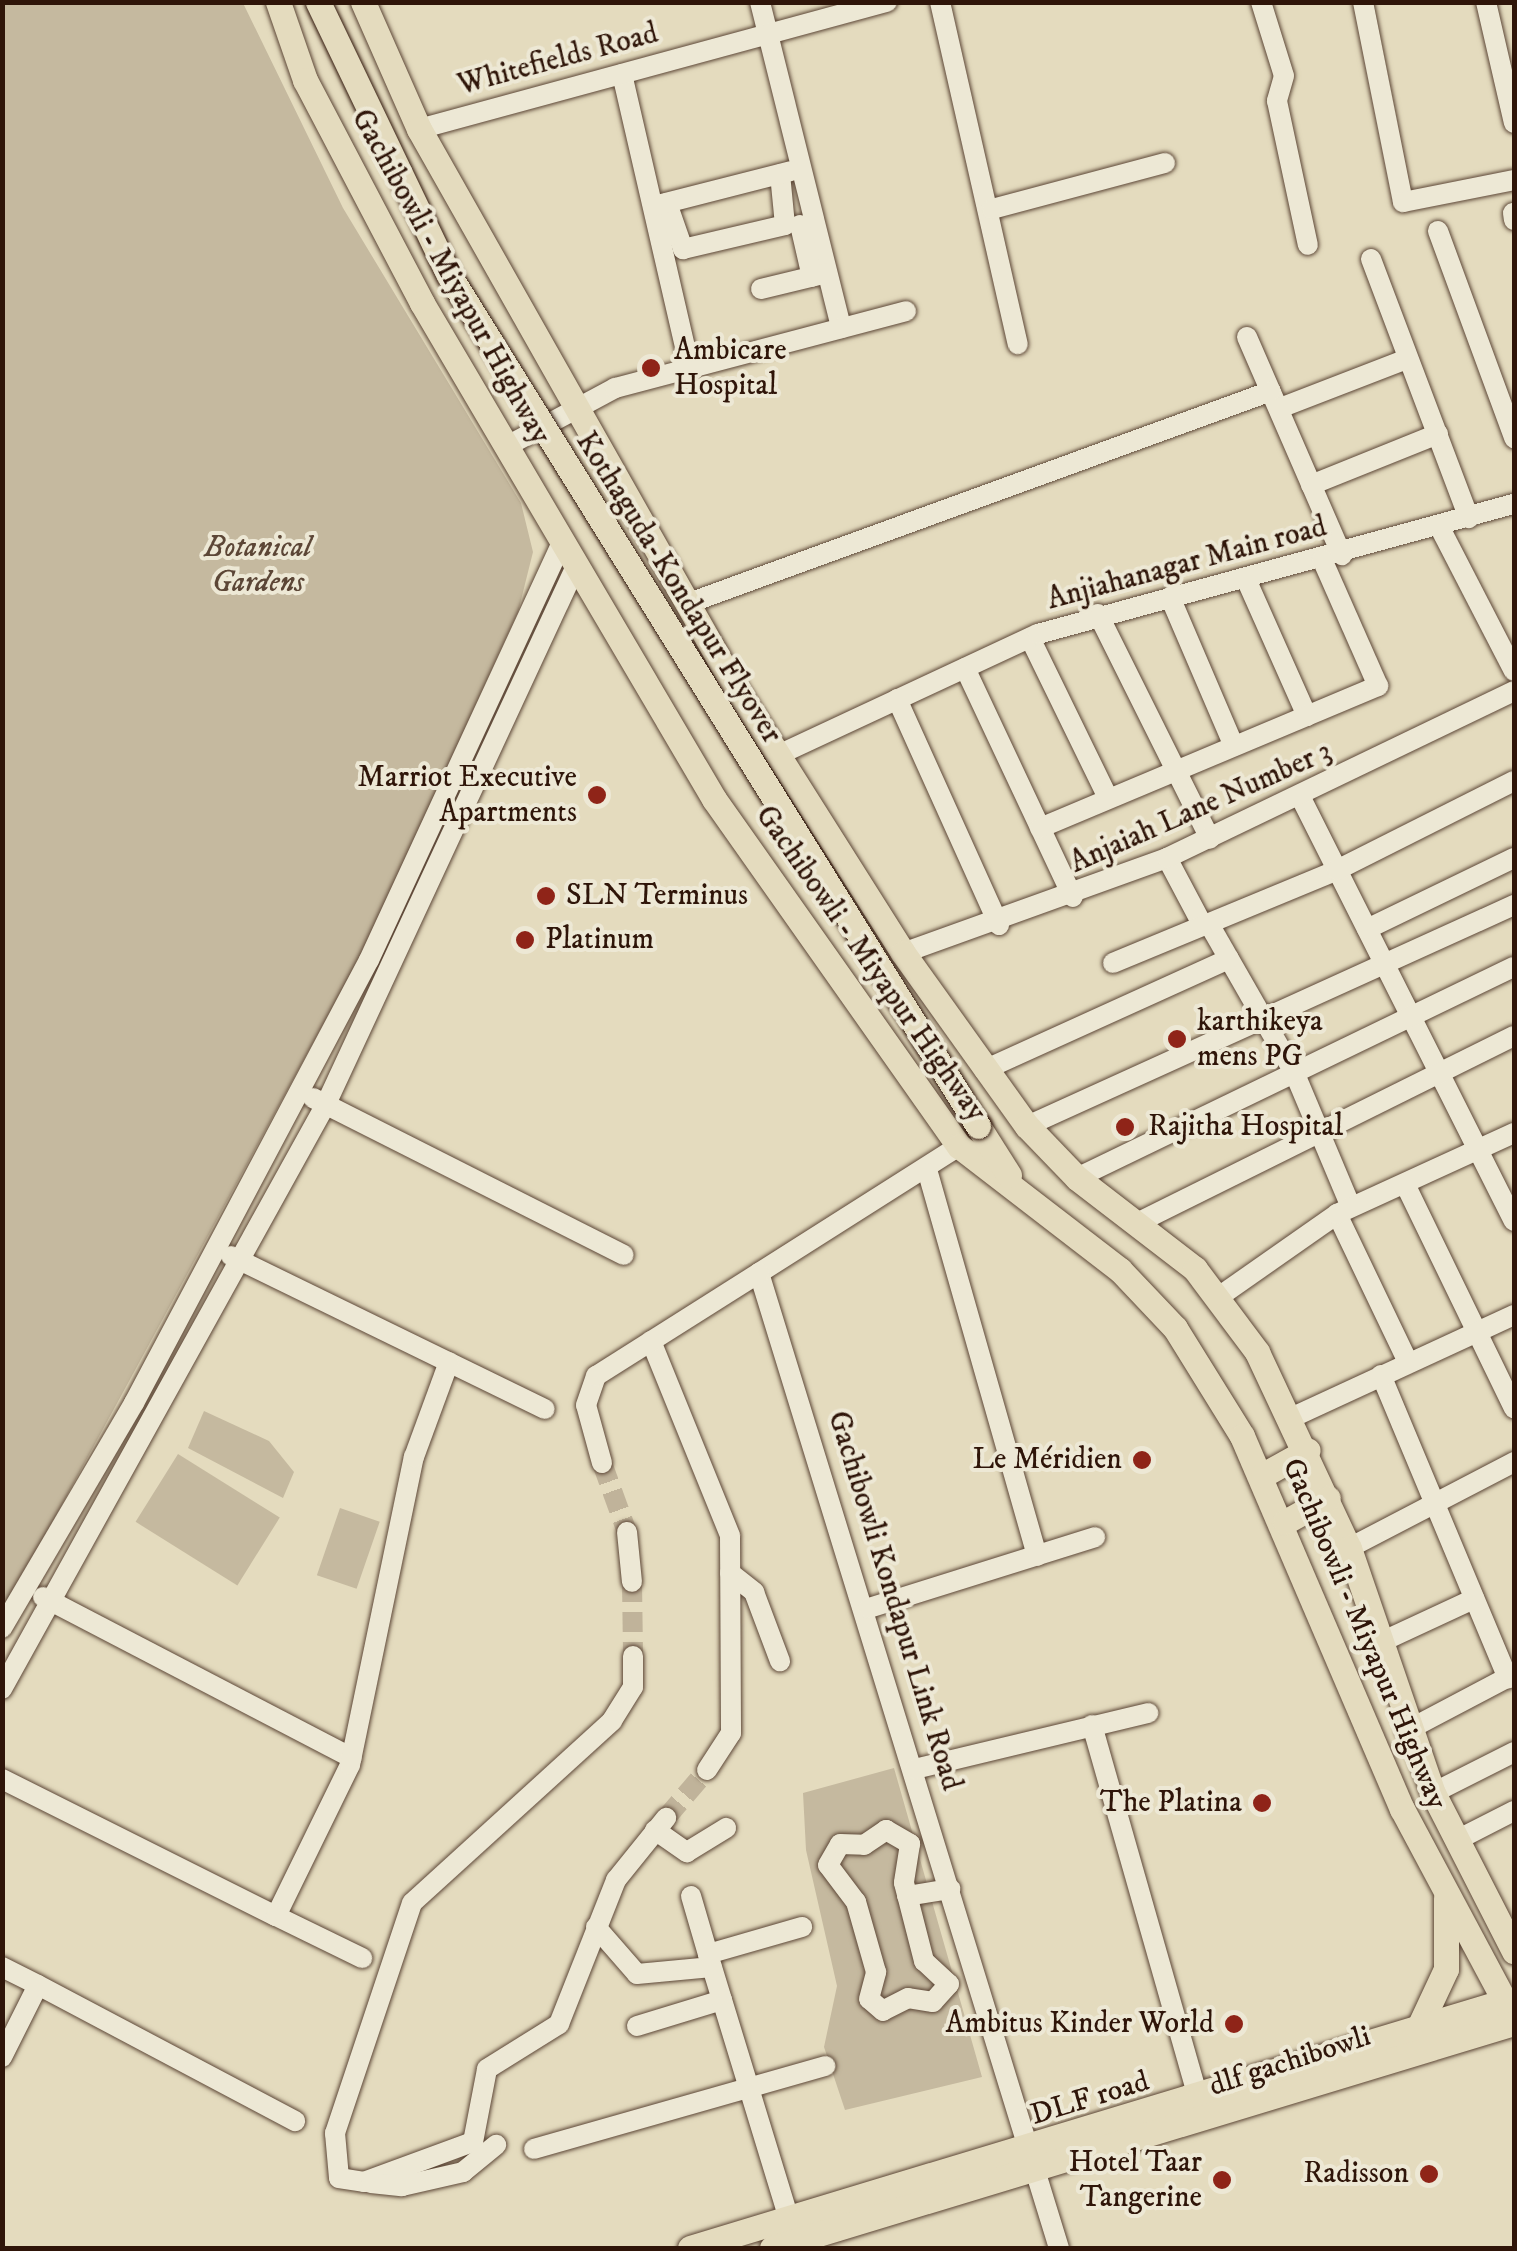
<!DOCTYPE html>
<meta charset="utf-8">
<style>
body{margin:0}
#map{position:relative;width:1517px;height:2251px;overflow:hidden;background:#e4dbbe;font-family:"IM FELL DW Pica",serif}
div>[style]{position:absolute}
.green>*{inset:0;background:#c5b99f;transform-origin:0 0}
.minor-tunnel>*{height:20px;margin-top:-10px;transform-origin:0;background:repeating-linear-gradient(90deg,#c0b39a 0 20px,transparent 0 30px)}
.roads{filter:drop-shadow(0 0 2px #5c4636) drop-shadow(0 0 2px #5c4636)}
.minor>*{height:20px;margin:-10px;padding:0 10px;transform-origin:10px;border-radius:10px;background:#ede8d5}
.major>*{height:25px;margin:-12.5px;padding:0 12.5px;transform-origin:12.5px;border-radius:12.5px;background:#e4dbbe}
.bridges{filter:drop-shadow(0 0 2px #2f1509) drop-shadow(0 0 2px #2f1509)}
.major-bridge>*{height:25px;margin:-12.5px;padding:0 12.5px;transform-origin:12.5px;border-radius:12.5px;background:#e4dbbe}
.dots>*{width:28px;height:28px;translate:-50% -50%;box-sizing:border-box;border:5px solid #ede8d5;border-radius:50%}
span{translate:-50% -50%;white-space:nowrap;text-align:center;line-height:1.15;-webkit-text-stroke:8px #ede8d5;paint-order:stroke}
.street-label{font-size:30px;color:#2f1509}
.poi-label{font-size:30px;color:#2f1509}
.left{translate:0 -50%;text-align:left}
.right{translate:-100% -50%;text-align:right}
.park-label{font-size:30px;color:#5c4636;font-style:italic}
.frame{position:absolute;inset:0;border:5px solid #2f1509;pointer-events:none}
</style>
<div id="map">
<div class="green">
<i style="clip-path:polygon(3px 3px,243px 3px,343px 208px,521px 503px,533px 552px,518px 612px,364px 949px,3px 1613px)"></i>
<i style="clip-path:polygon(204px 1411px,269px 1441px,294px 1472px,283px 1498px,188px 1448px)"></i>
<i style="left:178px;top:1454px;width:120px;height:80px;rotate:32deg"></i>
<i style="left:340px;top:1508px;width:42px;height:71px;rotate:19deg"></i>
<i style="clip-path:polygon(894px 1768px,982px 2077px,845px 2110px,824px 2047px,837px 1986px,806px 1850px,803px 1793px)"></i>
</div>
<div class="minor-tunnel">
<i style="left:602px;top:1463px;width:73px;rotate:70.1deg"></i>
<i style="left:632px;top:1582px;width:74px;rotate:89.2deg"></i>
<i style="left:666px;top:1818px;width:63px;rotate:-49.5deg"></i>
</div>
<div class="roads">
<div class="minor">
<i style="left:760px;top:2px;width:336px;rotate:76deg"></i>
<i style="left:940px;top:2px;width:351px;rotate:77.2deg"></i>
<i style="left:1261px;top:2px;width:77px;rotate:72.7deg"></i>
<i style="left:1284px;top:76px;width:26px;rotate:106deg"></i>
<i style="left:1277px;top:101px;width:147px;rotate:77.9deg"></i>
<i style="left:1363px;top:2px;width:204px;rotate:78.7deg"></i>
<i style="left:1403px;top:202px;width:113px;rotate:-11.2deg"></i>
<i style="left:1486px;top:2px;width:124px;rotate:77deg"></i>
<i style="left:622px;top:74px;width:303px;rotate:77deg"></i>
<i style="left:419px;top:129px;width:485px;rotate:-15.2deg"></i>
<i style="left:667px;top:203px;width:49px;rotate:70.8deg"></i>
<i style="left:683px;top:249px;width:105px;rotate:-13.2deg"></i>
<i style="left:785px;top:225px;width:51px;rotate:-95.6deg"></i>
<i style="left:654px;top:206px;width:141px;rotate:-14.3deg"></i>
<i style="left:992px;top:209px;width:179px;rotate:-14.9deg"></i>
<i style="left:1513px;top:213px;width:7px;rotate:82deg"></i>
<i style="left:800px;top:225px;width:53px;rotate:77deg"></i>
<i style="left:1438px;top:231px;width:221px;rotate:69.8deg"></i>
<i style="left:1371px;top:259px;width:277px;rotate:69.3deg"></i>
<i style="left:761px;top:289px;width:68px;rotate:-13.6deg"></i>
<i style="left:1247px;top:337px;width:238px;rotate:66.5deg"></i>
<i style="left:1280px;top:408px;width:136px;rotate:-21.1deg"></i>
<i style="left:507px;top:446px;width:123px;rotate:-28.2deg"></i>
<i style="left:615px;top:388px;width:301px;rotate:-14.8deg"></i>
<i style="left:1311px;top:485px;width:137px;rotate:-21.9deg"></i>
<i style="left:1439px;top:526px;width:163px;rotate:62.7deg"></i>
<i style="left:1246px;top:579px;width:150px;rotate:66deg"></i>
<i style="left:1170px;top:597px;width:162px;rotate:66.8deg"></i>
<i style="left:689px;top:603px;width:619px;rotate:-20.01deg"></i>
<i style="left:1098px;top:614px;width:251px;rotate:63.5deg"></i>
<i style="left:1030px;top:638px;width:178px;rotate:64deg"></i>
<i style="left:965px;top:668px;width:253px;rotate:64.8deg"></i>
<i style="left:897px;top:699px;width:248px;rotate:65.7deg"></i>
<i style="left:776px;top:756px;width:289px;rotate:-25deg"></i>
<i style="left:1038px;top:634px;width:493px;rotate:-15.3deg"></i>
<i style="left:1302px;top:800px;width:471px;rotate:63.3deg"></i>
<i style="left:1040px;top:828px;width:367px;rotate:-22.8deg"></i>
<i style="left:1378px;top:686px;width:139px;rotate:-113.8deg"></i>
<i style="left:1167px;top:858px;width:77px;rotate:62.1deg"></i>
<i style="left:1209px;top:924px;width:173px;rotate:60.2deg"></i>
<i style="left:1295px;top:1074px;width:144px;rotate:67.2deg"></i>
<i style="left:1367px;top:929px;width:163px;rotate:-25.8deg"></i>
<i style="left:903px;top:953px;width:281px;rotate:-19.8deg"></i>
<i style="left:1167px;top:858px;width:385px;rotate:-25.7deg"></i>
<i style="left:1113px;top:963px;width:243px;rotate:-22.5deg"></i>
<i style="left:1337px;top:870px;width:198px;rotate:-26.7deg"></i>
<i style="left:984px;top:1070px;width:269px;rotate:-24.4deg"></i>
<i style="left:313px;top:1098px;width:348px;rotate:26.8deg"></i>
<i style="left:1027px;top:1126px;width:535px;rotate:-24.41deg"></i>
<i style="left:959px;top:1146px;width:237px;rotate:147.6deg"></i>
<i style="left:759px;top:1273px;width:1020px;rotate:72.9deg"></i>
<i style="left:928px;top:1173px;width:398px;rotate:74.1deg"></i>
<i style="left:1077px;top:1178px;width:485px;rotate:-25.8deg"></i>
<i style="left:1406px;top:1186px;width:247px;rotate:64.1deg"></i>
<i style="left:1337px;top:1214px;width:164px;rotate:64.4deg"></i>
<i style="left:1135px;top:1224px;width:423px;rotate:-26.4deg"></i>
<i style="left:231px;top:1256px;width:349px;rotate:26deg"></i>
<i style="left:1220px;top:1296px;width:143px;rotate:-35deg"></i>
<i style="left:1337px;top:1214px;width:195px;rotate:-24.6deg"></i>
<i style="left:651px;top:1341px;width:210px;rotate:67.9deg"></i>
<i style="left:730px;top:1536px;width:197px;rotate:89.7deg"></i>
<i style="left:731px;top:1733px;width:44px;rotate:123deg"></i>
<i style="left:1381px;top:1375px;width:329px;rotate:67.3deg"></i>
<i style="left:1291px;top:1418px;width:246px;rotate:-24.8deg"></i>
<i style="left:602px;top:1463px;width:60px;rotate:-105.4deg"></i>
<i style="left:586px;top:1405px;width:31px;rotate:-71deg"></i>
<i style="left:596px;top:1376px;width:193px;rotate:-32.3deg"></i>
<i style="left:627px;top:1532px;width:50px;rotate:84.3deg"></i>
<i style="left:1349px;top:1548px;width:186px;rotate:-27.5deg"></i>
<i style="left:730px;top:1573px;width:31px;rotate:38deg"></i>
<i style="left:754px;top:1592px;width:74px;rotate:69.4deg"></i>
<i style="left:43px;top:1597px;width:348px;rotate:27.5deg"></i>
<i style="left:869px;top:1608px;width:237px;rotate:-17.4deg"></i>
<i style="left:2px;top:1628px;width:261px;rotate:-59.6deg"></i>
<i style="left:134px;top:1403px;width:501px;rotate:-62.06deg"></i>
<i style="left:369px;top:960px;width:462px;rotate:-65.2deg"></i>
<i style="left:1379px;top:1643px;width:105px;rotate:-24.9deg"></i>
<i style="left:633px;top:1656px;width:31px;rotate:90deg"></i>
<i style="left:633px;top:1687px;width:40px;rotate:122deg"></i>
<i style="left:612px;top:1721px;width:270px;rotate:137.7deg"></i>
<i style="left:412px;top:1903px;width:243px;rotate:108.5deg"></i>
<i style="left:335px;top:2133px;width:45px;rotate:84.9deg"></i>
<i style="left:339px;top:2178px;width:25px;rotate:9deg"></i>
<i style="left:364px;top:2182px;width:116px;rotate:-20.2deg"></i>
<i style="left:473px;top:2142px;width:74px;rotate:-79.1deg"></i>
<i style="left:487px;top:2069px;width:85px;rotate:-32deg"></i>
<i style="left:559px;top:2024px;width:155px;rotate:-68.4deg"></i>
<i style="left:616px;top:1880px;width:80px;rotate:-51.1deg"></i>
<i style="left:2px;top:1689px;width:669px;rotate:-61.02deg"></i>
<i style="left:326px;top:1104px;width:595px;rotate:-65.07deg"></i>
<i style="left:1092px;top:1725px;width:390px;rotate:74.1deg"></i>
<i style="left:1406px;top:1731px;width:122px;rotate:-27.8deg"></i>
<i style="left:915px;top:1769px;width:240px;rotate:-13.5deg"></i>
<i style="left:2px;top:1779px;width:306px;rotate:26.6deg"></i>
<i style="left:276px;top:1916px;width:168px;rotate:-63.9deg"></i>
<i style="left:350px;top:1765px;width:315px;rotate:-78.3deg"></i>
<i style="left:414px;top:1457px;width:101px;rotate:-69.8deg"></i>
<i style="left:1433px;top:1793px;width:91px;rotate:-26.8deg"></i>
<i style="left:655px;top:1830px;width:39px;rotate:35deg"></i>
<i style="left:687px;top:1852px;width:46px;rotate:-31.6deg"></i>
<i style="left:886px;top:1830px;width:28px;rotate:30deg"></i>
<i style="left:910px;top:1844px;width:39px;rotate:99deg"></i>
<i style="left:904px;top:1883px;width:81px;rotate:75.6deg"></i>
<i style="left:924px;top:1961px;width:34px;rotate:43deg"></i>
<i style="left:949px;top:1984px;width:24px;rotate:132deg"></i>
<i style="left:933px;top:2002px;width:25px;rotate:-171deg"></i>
<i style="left:908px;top:1998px;width:28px;rotate:153deg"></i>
<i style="left:883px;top:2011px;width:18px;rotate:-139deg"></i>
<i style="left:869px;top:1999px;width:28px;rotate:-75deg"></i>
<i style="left:876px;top:1972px;width:73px;rotate:-105.9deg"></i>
<i style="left:856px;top:1902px;width:46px;rotate:-127.1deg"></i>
<i style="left:828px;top:1865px;width:24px;rotate:-60deg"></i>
<i style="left:840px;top:1844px;width:24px;rotate:2deg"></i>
<i style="left:864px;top:1845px;width:27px;rotate:-34deg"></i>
<i style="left:1457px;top:1840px;width:64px;rotate:-27deg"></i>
<i style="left:691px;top:1896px;width:60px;rotate:73.7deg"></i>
<i style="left:907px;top:1896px;width:44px;rotate:-9.2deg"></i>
<i style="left:276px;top:1916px;width:96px;rotate:26deg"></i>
<i style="left:596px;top:1927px;width:62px;rotate:48.9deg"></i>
<i style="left:637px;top:1974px;width:75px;rotate:-5.3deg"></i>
<i style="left:2px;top:1967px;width:40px;rotate:26.6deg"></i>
<i style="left:637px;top:2026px;width:89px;rotate:-17deg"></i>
<i style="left:2px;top:2057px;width:80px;rotate:-63.4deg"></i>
<i style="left:38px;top:1985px;width:291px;rotate:27.9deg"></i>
<i style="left:534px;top:2149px;width:303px;rotate:-15.9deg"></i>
<i style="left:371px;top:2183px;width:31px;rotate:6deg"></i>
<i style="left:402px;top:2186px;width:63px;rotate:-12.9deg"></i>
<i style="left:463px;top:2172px;width:43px;rotate:-39.3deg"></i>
<i style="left:789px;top:2219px;width:277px;rotate:-107deg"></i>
<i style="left:708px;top:1954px;width:98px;rotate:-16deg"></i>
</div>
<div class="major">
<i style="left:278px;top:2px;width:83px;rotate:70.9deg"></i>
<i style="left:305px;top:80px;width:252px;rotate:62.3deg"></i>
<i style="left:422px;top:303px;width:576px;rotate:59.51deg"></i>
<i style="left:714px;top:799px;width:425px;rotate:54.8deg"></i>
<i style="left:959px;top:1146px;width:203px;rotate:37.6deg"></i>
<i style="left:1120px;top:1270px;width:80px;rotate:46.5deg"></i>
<i style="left:1175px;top:1328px;width:127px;rotate:58.2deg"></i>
<i style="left:1242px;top:1436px;width:406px;rotate:66.8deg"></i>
<i style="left:1402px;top:1809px;width:238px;rotate:61.9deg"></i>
<i style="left:363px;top:2px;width:139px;rotate:66.2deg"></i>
<i style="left:419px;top:129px;width:638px;rotate:60.5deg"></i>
<i style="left:733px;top:684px;width:318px;rotate:57.7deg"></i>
<i style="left:903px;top:953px;width:213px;rotate:54.4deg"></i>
<i style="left:1027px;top:1126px;width:72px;rotate:46.1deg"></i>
<i style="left:1077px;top:1178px;width:149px;rotate:37.6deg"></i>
<i style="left:1195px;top:1269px;width:104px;rotate:53.2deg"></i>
<i style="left:1257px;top:1352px;width:217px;rotate:64.9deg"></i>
<i style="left:1349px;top:1548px;width:259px;rotate:71.1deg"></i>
<i style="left:1433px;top:1793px;width:178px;rotate:62.9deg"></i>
<i style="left:978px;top:1126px;width:58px;rotate:57.7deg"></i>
<i style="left:1263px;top:1475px;width:51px;rotate:-29.1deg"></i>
<i style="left:1285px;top:1522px;width:49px;rotate:-29.2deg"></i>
<i style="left:1417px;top:2031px;width:68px;rotate:-64.9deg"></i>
<i style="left:1446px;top:1969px;width:71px;rotate:-90deg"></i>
<i style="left:690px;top:2248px;width:852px;rotate:-16.86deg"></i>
<i style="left:772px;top:2248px;width:775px;rotate:-16.87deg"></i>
</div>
</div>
<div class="bridges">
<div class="major-bridge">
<i style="left:318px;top:2px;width:303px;rotate:64.4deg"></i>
<i style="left:449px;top:275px;width:1002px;rotate:58.13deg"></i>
</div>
</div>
<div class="dots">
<i style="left:651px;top:368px;background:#8f2418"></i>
<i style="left:597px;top:795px;background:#8f2418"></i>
<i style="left:546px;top:896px;background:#8f2418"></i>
<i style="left:525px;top:940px;background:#8f2418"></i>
<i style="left:1177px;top:1039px;background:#8f2418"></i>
<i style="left:1125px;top:1127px;background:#8f2418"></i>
<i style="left:1142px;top:1460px;background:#8f2418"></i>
<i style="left:1262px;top:1803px;background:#8f2418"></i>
<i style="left:1234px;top:2024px;background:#8f2418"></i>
<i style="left:1429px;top:2174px;background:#8f2418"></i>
<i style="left:1222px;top:2180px;background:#8f2418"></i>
</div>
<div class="street-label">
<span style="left:558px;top:60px;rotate:-15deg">Whitefields Road</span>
<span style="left:450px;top:277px;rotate:61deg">Gachibowli - Miyapur Highway</span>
<span style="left:1187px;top:564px;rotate:-15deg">Anjiahanagar Main road</span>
<span style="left:678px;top:588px;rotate:58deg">Kothaguda-Kondapur Flyover</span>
<span style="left:1201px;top:808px;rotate:-24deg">Anjaiah Lane Number 3</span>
<span style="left:870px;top:964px;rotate:55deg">Gachibowli - Miyapur Highway</span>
<span style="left:894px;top:1601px;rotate:73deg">Gachibowli Kondapur Link Road</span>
<span style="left:1364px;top:1634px;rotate:67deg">Gachibowli - Miyapur Highway</span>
<span style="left:1290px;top:2062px;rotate:-18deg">dlf gachibowli</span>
<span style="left:1090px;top:2099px;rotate:-17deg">DLF road</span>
</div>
<div class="poi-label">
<span class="left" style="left:674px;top:368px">Ambicare<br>Hospital</span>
<span class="right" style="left:577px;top:795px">Marriot Executive<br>Apartments</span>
<span class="left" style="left:566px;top:896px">SLN Terminus</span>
<span class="left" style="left:545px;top:940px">Platinum</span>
<span class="left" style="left:1197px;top:1039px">karthikeya<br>mens PG</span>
<span class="left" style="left:1148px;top:1127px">Rajitha Hospital</span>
<span class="right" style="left:1122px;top:1460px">Le Méridien</span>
<span class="right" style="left:1242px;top:1803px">The Platina</span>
<span class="right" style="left:1214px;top:2024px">Ambitus Kinder World</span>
<span class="right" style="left:1202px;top:2180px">Hotel Taar<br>Tangerine</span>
<span class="right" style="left:1409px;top:2174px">Radisson</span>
</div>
<div class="park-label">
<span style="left:258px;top:565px">Botanical<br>Gardens</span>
</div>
<div class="frame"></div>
</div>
